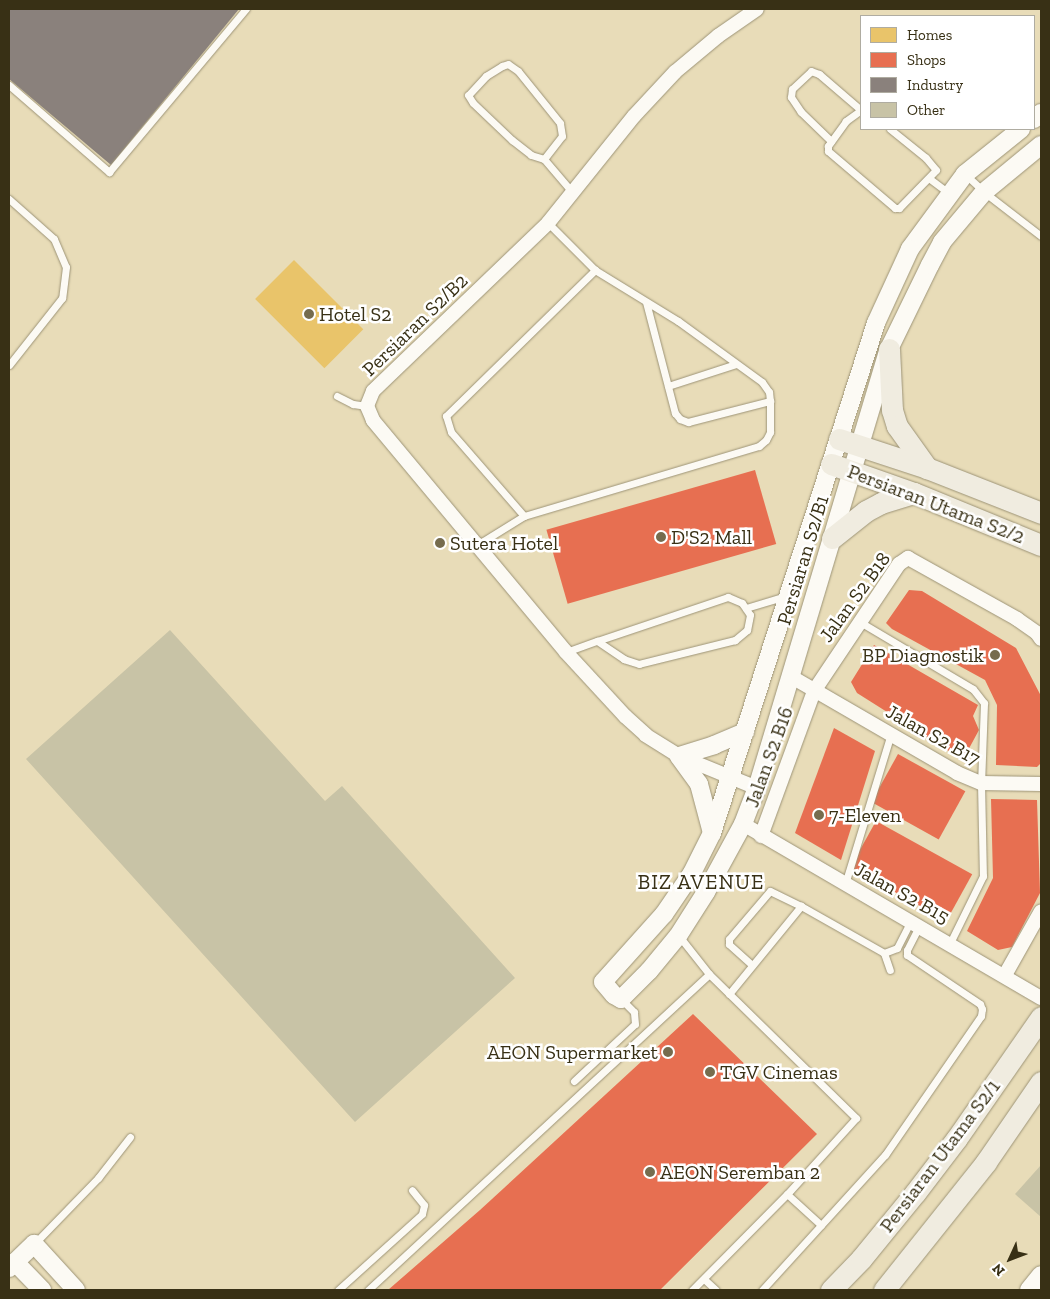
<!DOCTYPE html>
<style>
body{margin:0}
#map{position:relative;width:1050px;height:1299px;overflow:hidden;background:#e8dcb8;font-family:"Zilla Slab",serif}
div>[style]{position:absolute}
.homes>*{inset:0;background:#e9c46a;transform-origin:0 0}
.shops>*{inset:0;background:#e76f51;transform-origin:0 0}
.industry>*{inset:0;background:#8a817c}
.building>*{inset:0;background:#c8c3a6}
.roads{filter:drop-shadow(0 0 1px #9d9477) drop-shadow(0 0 1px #9d9477)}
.service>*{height:7px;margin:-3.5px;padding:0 3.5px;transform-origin:3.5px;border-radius:3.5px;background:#fcfaf4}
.minor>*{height:14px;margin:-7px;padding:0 7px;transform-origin:7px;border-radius:7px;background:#fcfaf4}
.tertiary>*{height:18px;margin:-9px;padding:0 9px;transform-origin:9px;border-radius:9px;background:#fcfaf4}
.primary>*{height:21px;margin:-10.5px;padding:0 10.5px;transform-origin:10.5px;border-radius:10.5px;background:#f0ece0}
.dots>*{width:14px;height:14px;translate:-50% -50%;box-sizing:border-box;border:2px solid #fff;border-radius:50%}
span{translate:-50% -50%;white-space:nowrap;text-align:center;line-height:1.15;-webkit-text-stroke:5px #fff;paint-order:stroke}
.poi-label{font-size:20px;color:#383015}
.left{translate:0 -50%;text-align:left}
.right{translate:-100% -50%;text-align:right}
.street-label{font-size:20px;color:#383015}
.neighbourhood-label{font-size:21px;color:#383015;letter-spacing:1px}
.frame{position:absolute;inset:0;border:10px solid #383015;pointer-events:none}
.legend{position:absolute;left:860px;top:15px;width:175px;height:115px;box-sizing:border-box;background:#fff;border:1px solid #afaca1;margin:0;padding:6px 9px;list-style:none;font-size:15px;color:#383015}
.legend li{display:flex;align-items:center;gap:10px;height:25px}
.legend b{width:25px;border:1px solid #afaca1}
.north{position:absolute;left:985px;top:1234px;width:50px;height:50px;-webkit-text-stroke:4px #fff;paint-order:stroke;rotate:227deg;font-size:14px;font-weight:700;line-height:20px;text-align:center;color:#383015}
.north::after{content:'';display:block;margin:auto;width:18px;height:22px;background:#383015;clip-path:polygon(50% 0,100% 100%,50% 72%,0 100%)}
</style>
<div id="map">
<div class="homes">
<i style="left:294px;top:260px;width:98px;height:55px;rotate:45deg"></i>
</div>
<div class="shops">
<i style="left:755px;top:470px;width:77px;height:217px;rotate:74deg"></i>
<i style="clip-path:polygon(909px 590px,922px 591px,1016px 648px,1041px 696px,1041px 763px,1037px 767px,996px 765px,997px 705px,985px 680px,892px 629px,886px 623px)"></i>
<i style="clip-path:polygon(874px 645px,978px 705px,973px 716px,979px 730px,966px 754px,956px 748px,952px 753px,857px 693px,851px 682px)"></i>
<i style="clip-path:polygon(834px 728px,875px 751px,841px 860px,795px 833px)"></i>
<i style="left:898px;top:754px;width:77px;height:55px;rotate:29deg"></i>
<i style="clip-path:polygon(991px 799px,1037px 800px,1040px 893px,1012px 947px,998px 950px,967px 931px,993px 878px)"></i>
<i style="left:876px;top:821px;width:110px;height:53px;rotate:29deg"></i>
<i style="clip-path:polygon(693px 1014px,817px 1134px,660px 1290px,388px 1290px,480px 1210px)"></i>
</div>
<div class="industry">
<i style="clip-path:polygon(9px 9px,239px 9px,111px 165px,9px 79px)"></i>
</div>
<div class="building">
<i style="clip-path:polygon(170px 630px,325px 801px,342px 786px,515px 978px,355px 1122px,26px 759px)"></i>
<i style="clip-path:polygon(1041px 1165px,1041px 1217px,1015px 1194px)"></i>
</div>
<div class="roads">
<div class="service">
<i style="left:9px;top:85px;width:133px;rotate:41deg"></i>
<i style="left:109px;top:172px;width:213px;rotate:-50deg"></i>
<i style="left:861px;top:110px;width:19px;rotate:144deg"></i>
<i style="left:846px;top:121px;width:31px;rotate:126deg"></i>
<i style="left:828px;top:146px;width:5px;rotate:90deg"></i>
<i style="left:828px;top:151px;width:88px;rotate:40.4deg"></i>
<i style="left:895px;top:208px;width:4px"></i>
<i style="left:899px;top:208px;width:53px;rotate:-45.8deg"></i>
<i style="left:936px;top:170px;width:16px;rotate:-130deg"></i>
<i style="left:926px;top:158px;width:46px;rotate:-141.1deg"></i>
<i style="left:831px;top:141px;width:42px;rotate:-136deg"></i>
<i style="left:801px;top:112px;width:18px;rotate:-124deg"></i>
<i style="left:791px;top:97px;width:8px;rotate:-83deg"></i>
<i style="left:792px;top:89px;width:26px;rotate:-43deg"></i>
<i style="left:811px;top:71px;width:9px;rotate:21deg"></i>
<i style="left:819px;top:74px;width:55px;rotate:40.6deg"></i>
<i style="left:544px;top:159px;width:29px;rotate:-52deg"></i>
<i style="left:562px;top:136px;width:13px;rotate:-99deg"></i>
<i style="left:560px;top:123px;width:67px;rotate:-128.9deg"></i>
<i style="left:518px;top:71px;width:12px;rotate:-145deg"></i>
<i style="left:508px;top:64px;width:6px;rotate:162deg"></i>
<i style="left:502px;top:66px;width:19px;rotate:148deg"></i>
<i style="left:486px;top:76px;width:26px;rotate:133deg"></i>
<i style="left:468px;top:95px;width:9px;rotate:58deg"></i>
<i style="left:473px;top:103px;width:54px;rotate:43.5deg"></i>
<i style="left:512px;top:140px;width:24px;rotate:38deg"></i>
<i style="left:531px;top:155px;width:14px;rotate:17deg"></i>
<i style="left:544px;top:159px;width:45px;rotate:49.5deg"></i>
<i style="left:966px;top:175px;width:25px;rotate:43deg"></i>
<i style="left:984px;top:192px;width:72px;rotate:37.7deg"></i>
<i style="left:930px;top:179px;width:25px;rotate:37deg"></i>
<i style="left:9px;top:199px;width:60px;rotate:41.6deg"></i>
<i style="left:54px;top:239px;width:30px;rotate:67deg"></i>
<i style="left:66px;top:267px;width:31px;rotate:97deg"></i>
<i style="left:62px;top:298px;width:85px;rotate:128.3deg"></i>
<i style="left:646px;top:302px;width:115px;rotate:75.4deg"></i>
<i style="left:675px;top:413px;width:8px;rotate:50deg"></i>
<i style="left:680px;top:419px;width:9px;rotate:21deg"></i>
<i style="left:688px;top:422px;width:85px;rotate:-14.4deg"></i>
<i style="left:668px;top:386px;width:71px;rotate:-17.9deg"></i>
<i style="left:337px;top:396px;width:18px;rotate:27deg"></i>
<i style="left:353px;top:404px;width:14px;rotate:8deg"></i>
<i style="left:524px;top:516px;width:111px;rotate:-131deg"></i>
<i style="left:451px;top:432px;width:17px;rotate:-107deg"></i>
<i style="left:446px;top:416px;width:209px;rotate:-44.4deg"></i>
<i style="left:477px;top:545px;width:55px;rotate:-31.7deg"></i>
<i style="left:524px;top:516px;width:245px;rotate:-16.6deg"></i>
<i style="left:759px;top:446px;width:9px;rotate:-41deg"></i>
<i style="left:766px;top:440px;width:9px;rotate:-63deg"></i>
<i style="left:770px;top:432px;width:31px;rotate:-90deg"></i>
<i style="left:770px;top:401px;width:9px;rotate:-96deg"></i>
<i style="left:769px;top:392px;width:12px;rotate:-125deg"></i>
<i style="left:762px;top:382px;width:104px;rotate:-144deg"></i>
<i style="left:678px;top:321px;width:97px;rotate:-148.4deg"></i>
<i style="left:595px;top:270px;width:66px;rotate:-135deg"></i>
<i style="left:746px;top:608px;width:42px;rotate:-16.7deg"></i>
<i style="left:860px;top:622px;width:131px;rotate:30.7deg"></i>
<i style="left:973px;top:689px;width:18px;rotate:52deg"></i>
<i style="left:984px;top:703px;width:80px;rotate:92.1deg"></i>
<i style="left:981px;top:783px;width:93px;rotate:88.8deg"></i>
<i style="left:983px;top:876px;width:75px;rotate:116.2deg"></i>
<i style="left:566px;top:652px;width:33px;rotate:-20deg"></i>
<i style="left:597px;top:641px;width:138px;rotate:-18.6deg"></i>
<i style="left:728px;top:597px;width:15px;rotate:23deg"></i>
<i style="left:742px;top:603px;width:14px;rotate:56deg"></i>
<i style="left:750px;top:615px;width:15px;rotate:101deg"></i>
<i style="left:747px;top:630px;width:16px;rotate:140deg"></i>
<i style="left:735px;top:640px;width:99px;rotate:166deg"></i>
<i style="left:639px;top:664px;width:16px;rotate:-162deg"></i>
<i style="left:624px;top:659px;width:32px;rotate:-146deg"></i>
<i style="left:845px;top:884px;width:157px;rotate:-73deg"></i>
<i style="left:679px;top:936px;width:48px;rotate:51.7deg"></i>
<i style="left:709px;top:974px;width:206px;rotate:44.4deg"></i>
<i style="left:856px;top:1118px;width:103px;rotate:132.2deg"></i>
<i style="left:787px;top:1194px;width:135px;rotate:134.7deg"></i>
<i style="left:884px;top:953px;width:14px;rotate:-21deg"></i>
<i style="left:897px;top:948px;width:30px;rotate:-63deg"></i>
<i style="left:752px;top:965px;width:31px;rotate:-138deg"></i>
<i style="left:729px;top:944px;width:5px;rotate:-90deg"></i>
<i style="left:729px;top:939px;width:63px;rotate:-49.5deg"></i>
<i style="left:770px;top:891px;width:34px;rotate:26deg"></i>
<i style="left:729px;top:994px;width:114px;rotate:-50.7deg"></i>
<i style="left:801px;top:906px;width:95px;rotate:29.5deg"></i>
<i style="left:884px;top:953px;width:18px;rotate:71deg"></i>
<i style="left:574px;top:1081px;width:83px;rotate:-43.1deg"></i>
<i style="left:635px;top:1024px;width:12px;rotate:-95deg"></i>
<i style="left:634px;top:1012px;width:18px;rotate:-135deg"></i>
<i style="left:787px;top:1194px;width:46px;rotate:42.4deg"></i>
<i style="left:35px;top:1243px;width:91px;rotate:-45.9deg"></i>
<i style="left:98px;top:1178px;width:52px;rotate:-52deg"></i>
<i style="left:704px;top:1279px;width:16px;rotate:43deg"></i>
<i style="left:338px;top:1290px;width:113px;rotate:-42.1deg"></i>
<i style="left:422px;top:1214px;width:9px;rotate:-77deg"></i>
<i style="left:424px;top:1205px;width:19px;rotate:-129deg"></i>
<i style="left:368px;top:1290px;width:465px;rotate:-42.8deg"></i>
<i style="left:762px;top:1290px;width:183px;rotate:-47.7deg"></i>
<i style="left:885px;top:1155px;width:169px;rotate:-55.4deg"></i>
<i style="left:981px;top:1016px;width:7px;rotate:-82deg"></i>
<i style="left:982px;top:1009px;width:5px;rotate:-112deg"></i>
<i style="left:980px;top:1004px;width:88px;rotate:-146.1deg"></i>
<i style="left:907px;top:955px;width:5px;rotate:-90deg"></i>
<i style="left:907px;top:950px;width:27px;rotate:-63deg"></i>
</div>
<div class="minor">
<i style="left:790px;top:676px;width:193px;rotate:30.1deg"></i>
<i style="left:957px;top:773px;width:26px;rotate:23deg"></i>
<i style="left:981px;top:783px;width:60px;rotate:1deg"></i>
<i style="left:757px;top:788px;width:84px;rotate:-157.7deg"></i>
<i style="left:679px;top:756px;width:39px;rotate:-148deg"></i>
<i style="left:646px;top:735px;width:28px;rotate:-138deg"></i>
<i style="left:625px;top:716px;width:87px;rotate:-132.7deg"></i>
<i style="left:566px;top:652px;width:302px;rotate:-129.8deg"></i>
<i style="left:373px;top:420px;width:15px;rotate:-113deg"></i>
<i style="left:367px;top:406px;width:16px;rotate:-68deg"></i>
<i style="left:373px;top:391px;width:243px;rotate:-43.8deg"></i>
<i style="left:548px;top:223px;width:137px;rotate:-51.2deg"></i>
<i style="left:634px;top:116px;width:60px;rotate:-47deg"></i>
<i style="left:675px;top:72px;width:56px;rotate:-39.9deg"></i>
<i style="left:718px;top:36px;width:47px;rotate:-34.7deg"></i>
<i style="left:743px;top:824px;width:345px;rotate:30.3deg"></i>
<i style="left:761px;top:836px;width:154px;rotate:-69.9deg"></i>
<i style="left:814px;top:691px;width:153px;rotate:-56.2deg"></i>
<i style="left:899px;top:564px;width:11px;rotate:-34deg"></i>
<i style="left:908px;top:558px;width:125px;rotate:29.2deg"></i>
<i style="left:1017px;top:619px;width:24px;rotate:35deg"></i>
<i style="left:1037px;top:633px;width:7px;rotate:56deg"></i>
<i style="left:1005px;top:975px;width:73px;rotate:-60.6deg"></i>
</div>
<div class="tertiary">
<i style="left:1034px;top:119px;width:9px;rotate:-41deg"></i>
<i style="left:1021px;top:129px;width:72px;rotate:141.2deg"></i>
<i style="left:965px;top:174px;width:93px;rotate:126.3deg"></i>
<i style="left:910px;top:249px;width:81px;rotate:114.7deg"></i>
<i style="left:876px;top:323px;width:536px;rotate:107.83deg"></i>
<i style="left:712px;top:833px;width:45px;rotate:116.6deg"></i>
<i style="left:692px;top:873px;width:50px;rotate:124.3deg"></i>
<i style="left:664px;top:914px;width:91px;rotate:131.9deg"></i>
<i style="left:603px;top:982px;width:17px;rotate:50deg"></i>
<i style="left:614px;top:995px;width:8px;rotate:30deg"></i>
<i style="left:621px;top:999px;width:40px;rotate:-45deg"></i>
<i style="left:649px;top:971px;width:45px;rotate:-50.4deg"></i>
<i style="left:678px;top:936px;width:52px;rotate:-57.5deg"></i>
<i style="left:706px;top:892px;width:77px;rotate:-61.4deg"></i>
<i style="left:743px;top:824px;width:39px;rotate:-69deg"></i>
<i style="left:757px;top:788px;width:458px;rotate:-73.3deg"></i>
<i style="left:889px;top:349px;width:93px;rotate:-64deg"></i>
<i style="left:930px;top:265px;width:26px;rotate:-62deg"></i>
<i style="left:942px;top:242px;width:65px;rotate:-50deg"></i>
<i style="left:984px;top:192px;width:74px;rotate:-39.5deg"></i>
<i style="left:712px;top:833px;width:51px;rotate:-104.9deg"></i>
<i style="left:699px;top:784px;width:34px;rotate:-126deg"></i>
<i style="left:679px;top:756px;width:37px;rotate:-17deg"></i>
<i style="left:714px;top:745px;width:34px;rotate:-23deg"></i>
<i style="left:15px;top:1262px;width:39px;rotate:46deg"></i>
<i style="left:9px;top:1268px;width:35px;rotate:-44deg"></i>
<i style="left:34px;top:1244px;width:62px;rotate:47.6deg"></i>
<i style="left:1029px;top:1290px;width:19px;rotate:-51deg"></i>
</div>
<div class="primary">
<i style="left:889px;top:349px;width:61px;rotate:87.2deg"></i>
<i style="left:892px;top:410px;width:17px;rotate:73deg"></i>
<i style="left:897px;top:426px;width:52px;rotate:54.5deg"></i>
<i style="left:839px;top:439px;width:93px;rotate:18.2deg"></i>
<i style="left:927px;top:468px;width:123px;rotate:21.5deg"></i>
<i style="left:831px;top:464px;width:88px;rotate:19.3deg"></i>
<i style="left:914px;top:493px;width:137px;rotate:22.3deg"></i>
<i style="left:832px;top:538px;width:43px;rotate:-38.5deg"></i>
<i style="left:866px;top:511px;width:17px;rotate:-28deg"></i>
<i style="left:881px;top:503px;width:34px;rotate:-17deg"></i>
<i style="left:831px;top:1290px;width:43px;rotate:-45.9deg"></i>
<i style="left:861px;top:1259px;width:85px;rotate:-50.7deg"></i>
<i style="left:915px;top:1193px;width:69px;rotate:-52.6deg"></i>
<i style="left:957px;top:1138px;width:147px;rotate:-55.2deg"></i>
<i style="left:884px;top:1290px;width:164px;rotate:-51.4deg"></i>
<i style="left:986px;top:1162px;width:97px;rotate:-55.5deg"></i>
</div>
</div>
<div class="dots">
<i style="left:309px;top:314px;background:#766c4e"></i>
<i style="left:661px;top:537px;background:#766c4e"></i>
<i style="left:440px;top:543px;background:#766c4e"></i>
<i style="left:995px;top:655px;background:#766c4e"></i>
<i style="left:819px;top:815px;background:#766c4e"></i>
<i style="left:668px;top:1052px;background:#766c4e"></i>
<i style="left:710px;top:1072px;background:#766c4e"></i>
<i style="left:650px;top:1172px;background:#766c4e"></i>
</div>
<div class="poi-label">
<span class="left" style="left:319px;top:314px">Hotel S2</span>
<span class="left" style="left:671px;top:537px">D'S2 Mall</span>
<span class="left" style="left:450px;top:543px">Sutera Hotel</span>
<span class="right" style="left:984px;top:655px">BP Diagnostik</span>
<span class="left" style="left:829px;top:815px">7-Eleven</span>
<span class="right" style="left:658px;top:1052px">AEON Supermarket</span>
<span class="left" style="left:720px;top:1072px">TGV Cinemas</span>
<span class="left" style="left:660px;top:1172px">AEON Seremban 2</span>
</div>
<div class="street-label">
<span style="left:415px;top:325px;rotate:-44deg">Persiaran S2/B2</span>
<span style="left:936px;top:504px;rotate:21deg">Persiaran Utama S2/2</span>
<span style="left:803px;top:560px;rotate:-73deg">Persiaran S2/B1</span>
<span style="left:855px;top:597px;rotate:-54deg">Jalan S2 B18</span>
<span style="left:933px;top:735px;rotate:29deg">Jalan S2 B17</span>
<span style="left:769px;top:757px;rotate:-70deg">Jalan S2 B16</span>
<span style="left:902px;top:893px;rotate:29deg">Jalan S2 B15</span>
<span style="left:940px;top:1156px;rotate:-53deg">Persiaran Utama S2/1</span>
</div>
<div class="neighbourhood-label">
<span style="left:701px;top:882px">BIZ AVENUE</span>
</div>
<div class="frame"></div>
<ul class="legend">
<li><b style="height:14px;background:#e9c46a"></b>Homes</li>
<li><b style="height:14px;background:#e76f51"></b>Shops</li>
<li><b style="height:14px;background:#8a817c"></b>Industry</li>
<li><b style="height:14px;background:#c8c3a6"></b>Other</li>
</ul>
<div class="north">N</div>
</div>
